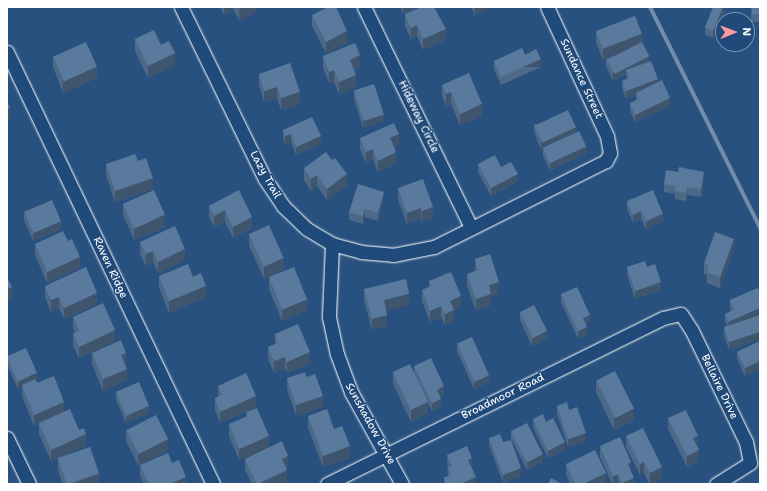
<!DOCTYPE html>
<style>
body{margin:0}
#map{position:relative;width:767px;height:491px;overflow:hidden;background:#28517f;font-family:"Shantell Sans",sans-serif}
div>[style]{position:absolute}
.stream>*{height:4px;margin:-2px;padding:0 2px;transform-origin:2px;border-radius:2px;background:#718dab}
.roads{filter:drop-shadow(0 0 1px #fff) drop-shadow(0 0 1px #fff)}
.minor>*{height:13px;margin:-6.5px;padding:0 6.5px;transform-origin:6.5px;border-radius:6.5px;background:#1f4a7a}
.wall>*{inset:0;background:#4d6987;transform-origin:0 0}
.shaded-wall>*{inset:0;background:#3f556e;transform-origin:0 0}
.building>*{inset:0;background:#5a7a9d;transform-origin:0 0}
span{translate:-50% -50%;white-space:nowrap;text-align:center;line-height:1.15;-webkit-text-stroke:3px #1f4a7a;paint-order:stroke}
.street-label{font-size:11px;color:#fff}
.frame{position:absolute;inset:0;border:8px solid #fff;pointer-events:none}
.north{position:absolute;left:715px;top:12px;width:40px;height:40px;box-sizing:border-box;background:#1f4a7a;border:1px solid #7992af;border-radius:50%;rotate:89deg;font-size:11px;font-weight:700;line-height:16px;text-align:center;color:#fff}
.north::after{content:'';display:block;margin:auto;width:14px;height:18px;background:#ff9aa2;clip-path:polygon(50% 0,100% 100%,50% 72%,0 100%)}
</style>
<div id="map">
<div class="stream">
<i style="left:650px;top:7px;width:247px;rotate:63.5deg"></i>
</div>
<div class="roads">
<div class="minor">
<i style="left:181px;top:7px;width:191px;rotate:64deg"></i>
<i style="left:265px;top:179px;width:32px;rotate:56deg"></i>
<i style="left:283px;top:206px;width:33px;rotate:44deg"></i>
<i style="left:307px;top:229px;width:29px;rotate:31deg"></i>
<i style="left:332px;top:244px;width:30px;rotate:15deg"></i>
<i style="left:361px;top:252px;width:32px;rotate:5deg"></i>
<i style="left:393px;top:255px;width:42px;rotate:-11deg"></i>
<i style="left:434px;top:247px;width:192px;rotate:-26.6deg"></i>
<i style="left:606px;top:161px;width:9px;rotate:-63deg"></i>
<i style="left:610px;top:153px;width:17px;rotate:-100deg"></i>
<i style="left:607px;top:136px;width:142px;rotate:-114.9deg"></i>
<i style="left:364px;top:7px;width:245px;rotate:64.1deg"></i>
<i style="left:7px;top:52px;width:479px;rotate:64.5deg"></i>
<i style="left:332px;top:244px;width:73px;rotate:92.4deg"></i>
<i style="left:329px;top:317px;width:38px;rotate:78deg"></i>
<i style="left:337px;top:354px;width:40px;rotate:69.8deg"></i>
<i style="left:351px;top:392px;width:105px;rotate:61deg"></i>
<i style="left:7px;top:438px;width:51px;rotate:64.4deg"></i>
<i style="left:327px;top:484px;width:375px;rotate:-26.3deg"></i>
<i style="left:663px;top:318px;width:18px;rotate:-13deg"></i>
<i style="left:681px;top:314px;width:20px;rotate:57deg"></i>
<i style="left:692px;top:331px;width:123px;rotate:64.1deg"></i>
<i style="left:746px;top:442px;width:21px;rotate:79deg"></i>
<i style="left:750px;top:463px;width:40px;rotate:148deg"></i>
</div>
</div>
<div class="wall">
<i style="clip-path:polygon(220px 7px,257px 7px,257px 12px,239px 21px,234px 10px,224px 15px)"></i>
<i style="clip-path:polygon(400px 7px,417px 7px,403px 14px)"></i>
<i style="clip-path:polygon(471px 7px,492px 7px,475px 15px)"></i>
<i style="clip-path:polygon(726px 7px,713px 38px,705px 35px,705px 27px)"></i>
<i style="left:751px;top:7px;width:9px;height:15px"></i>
<i style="clip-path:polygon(405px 14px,446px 40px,423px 50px,417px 36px,411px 39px,405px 26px)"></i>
<i style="clip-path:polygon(312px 15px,347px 43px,326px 53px,312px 26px)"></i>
<i style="clip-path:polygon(596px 32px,642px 42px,649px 62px,670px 106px,635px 122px,630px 111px,630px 103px,636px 101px,636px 95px,626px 99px,622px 88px,622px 81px,627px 79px,626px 74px,613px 81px,606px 66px,606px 59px,603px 60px,596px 43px)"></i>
<i style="clip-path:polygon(135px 39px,161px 45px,175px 65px,148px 78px,135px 51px)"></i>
<i style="clip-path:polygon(525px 55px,541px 67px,501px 85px,494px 69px,494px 61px)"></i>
<i style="clip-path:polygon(53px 56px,97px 78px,63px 93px,53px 67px)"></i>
<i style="clip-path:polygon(323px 56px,360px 67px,354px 69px,356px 87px,339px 94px,334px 82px,329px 83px,323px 68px)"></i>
<i style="clip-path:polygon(259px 74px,300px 104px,281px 110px,277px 98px,264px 102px,259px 85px)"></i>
<i style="clip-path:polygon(442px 85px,482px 116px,460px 125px,451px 104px,446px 106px,442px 96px)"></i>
<i style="clip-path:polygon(354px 91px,384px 121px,363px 128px,354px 99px)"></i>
<i style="clip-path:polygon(534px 124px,576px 133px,586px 154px,550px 170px,543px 156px,543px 149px,541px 150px,534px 132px)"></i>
<i style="clip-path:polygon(283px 130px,321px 144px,296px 155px,291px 142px,285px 144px,283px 138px)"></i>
<i style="clip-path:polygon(360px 138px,399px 145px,394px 148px,396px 164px,378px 172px,373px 160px,366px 163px,360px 149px)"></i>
<i style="clip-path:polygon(138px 161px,153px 189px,115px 202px,106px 175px,106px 164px)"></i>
<i style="clip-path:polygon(478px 164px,518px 181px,491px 196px,478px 172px)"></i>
<i style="clip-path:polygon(304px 168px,347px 186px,327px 200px,317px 186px,311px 191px,304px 180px)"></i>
<i style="clip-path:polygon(704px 180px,701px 197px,687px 195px,686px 201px,675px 199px,675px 194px,664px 192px,664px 184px)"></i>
<i style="clip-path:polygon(398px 188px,433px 218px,422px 222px,421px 219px,407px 224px,398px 200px)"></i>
<i style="clip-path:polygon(239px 190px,252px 228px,233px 238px,225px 222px,214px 227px,209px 217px,209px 206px)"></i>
<i style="clip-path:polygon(384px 199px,378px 221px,365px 217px,363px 224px,349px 220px,349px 212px)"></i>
<i style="clip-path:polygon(627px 201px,663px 221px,646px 229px,641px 219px,633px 223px,627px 209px)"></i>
<i style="clip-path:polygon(123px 203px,165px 227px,134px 240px,123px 215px)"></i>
<i style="clip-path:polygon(24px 212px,61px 229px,33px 241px,24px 220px)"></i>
<i style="clip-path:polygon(249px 234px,284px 269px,264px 279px,249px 246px)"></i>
<i style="clip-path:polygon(140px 242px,185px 260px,158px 273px,153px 262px,146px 266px,140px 254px)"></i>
<i style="clip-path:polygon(35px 244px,80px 268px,47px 283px,35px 255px)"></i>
<i style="clip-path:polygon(734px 250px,720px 288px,707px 283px,707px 275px,704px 274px,704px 263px)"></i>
<i style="clip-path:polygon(475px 259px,499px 293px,491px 296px,491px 305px,476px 311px,467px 285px,467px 274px,475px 271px)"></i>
<i style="clip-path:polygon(627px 267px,647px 267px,661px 290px,635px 299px,627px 275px)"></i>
<i style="clip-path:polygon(159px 276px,206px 297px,169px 313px,159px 288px)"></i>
<i style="clip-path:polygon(269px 277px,307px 310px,282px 321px,269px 289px)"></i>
<i style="clip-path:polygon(429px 281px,461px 308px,454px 311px,454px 321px,445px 325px,441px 317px,430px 322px,422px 301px,422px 290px,429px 287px)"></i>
<i style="clip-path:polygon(45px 286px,97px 304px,64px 319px,59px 308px,51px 312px,45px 297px)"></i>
<i style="clip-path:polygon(758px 288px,729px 350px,724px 335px,724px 327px,727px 326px,725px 321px,725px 314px,731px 311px,730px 308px,730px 300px)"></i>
<i style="clip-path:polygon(364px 289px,409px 305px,386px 311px,387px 326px,372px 330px,364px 300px)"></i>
<i style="clip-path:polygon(561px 294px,590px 322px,586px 324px,587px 335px,578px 339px,561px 302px)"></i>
<i style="clip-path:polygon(520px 312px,547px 339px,532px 346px,520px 320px)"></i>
<i style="clip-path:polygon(73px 317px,115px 341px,79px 358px,73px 346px,73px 334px,75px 333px,73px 328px)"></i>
<i style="clip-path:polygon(275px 334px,310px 363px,287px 373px,285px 368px,274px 373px,268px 359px,268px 347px,275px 344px)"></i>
<i style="clip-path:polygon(760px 341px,760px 369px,745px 376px,737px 359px,737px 352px)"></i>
<i style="clip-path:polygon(457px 343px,489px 382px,474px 389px,457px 351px)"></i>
<i style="clip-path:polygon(92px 353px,126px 364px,125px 364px,127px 380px,103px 391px,92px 364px)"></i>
<i style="clip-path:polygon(7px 356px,37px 381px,36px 381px,37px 383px,64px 412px,79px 430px,86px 445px,51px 461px,39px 434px,39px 424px,34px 426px,22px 396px,22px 388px,18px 389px,7px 365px)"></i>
<i style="clip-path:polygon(414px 366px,444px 394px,440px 396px,441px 407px,432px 411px,428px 403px,428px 413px,411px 422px,393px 384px,393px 373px,414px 373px)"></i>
<i style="clip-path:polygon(306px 377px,323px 407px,296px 416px,287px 389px,287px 378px)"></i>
<i style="clip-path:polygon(596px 381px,634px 420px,614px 430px,596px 392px)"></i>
<i style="clip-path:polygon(218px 386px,256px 407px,220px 423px,215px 410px,215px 398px,218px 397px)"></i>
<i style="clip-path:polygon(116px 392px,149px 413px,126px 423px,116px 400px)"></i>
<i style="clip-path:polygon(557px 406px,569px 410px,586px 441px,568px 447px,557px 414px)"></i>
<i style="clip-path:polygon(246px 412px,269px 447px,288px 467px,286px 468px,287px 482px,282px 484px,252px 484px,245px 470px,245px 459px,261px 451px,239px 460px,229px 436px,229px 424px,246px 417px)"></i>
<i style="clip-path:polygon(308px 416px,334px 429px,350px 457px,323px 467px,308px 428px)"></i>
<i style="clip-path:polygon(668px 418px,698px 447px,699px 461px,687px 467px,668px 429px)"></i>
<i style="clip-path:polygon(533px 419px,546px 422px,565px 450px,548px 458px,533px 427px)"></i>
<i style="clip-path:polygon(126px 429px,168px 451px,138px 465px,126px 441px)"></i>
<i style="clip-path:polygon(511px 431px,543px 462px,527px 470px,511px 439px)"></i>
<i style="clip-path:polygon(626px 436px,662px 479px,651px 484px,649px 484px,644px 473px,640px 475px,626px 447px)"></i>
<i style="clip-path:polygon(489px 438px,503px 442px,521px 476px,503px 483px,489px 445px)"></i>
<i style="clip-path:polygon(600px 446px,631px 473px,634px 484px,612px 484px,600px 457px)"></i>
<i style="clip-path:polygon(447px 455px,472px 469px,476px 484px,444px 484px,444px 478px,448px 476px)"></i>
<i style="clip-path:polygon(58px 459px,99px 484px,63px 484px,58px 471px)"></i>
<i style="clip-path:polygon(172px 463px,186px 484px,144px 484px,140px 476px,140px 465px)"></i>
<i style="clip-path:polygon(566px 464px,606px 484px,570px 484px,566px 475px)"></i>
</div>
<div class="shaded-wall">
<i style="clip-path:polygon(224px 7px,234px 7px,234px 10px,224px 15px)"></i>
<i style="clip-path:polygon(244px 7px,257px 7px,257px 12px,239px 21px,239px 9px)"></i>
<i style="clip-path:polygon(403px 7px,417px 7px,403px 14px)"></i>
<i style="clip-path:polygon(475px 7px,492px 7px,475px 15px)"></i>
<i style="clip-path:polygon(723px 7px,726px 7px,713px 38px,713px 31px)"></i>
<i style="clip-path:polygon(417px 25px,417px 36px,411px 39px,411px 28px)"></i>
<i style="clip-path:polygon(446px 29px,446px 40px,423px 50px,423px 39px)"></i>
<i style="clip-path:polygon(347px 31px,347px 43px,326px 53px,326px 42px)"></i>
<i style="clip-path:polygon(642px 34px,642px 45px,603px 60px,603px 49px)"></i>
<i style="clip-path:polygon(175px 53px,175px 65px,148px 78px,148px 66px)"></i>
<i style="clip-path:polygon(360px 55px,360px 67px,350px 71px,350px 60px)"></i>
<i style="clip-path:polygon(649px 56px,649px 64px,626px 70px,626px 74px,613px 81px,613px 73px)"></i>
<i style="left:541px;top:59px;width:8px;height:44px;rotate:90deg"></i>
<i style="clip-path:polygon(97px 67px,97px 78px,63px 93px,63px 81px)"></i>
<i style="clip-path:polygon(334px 70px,334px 82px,329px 83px,329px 72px)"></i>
<i style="clip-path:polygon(356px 75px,356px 87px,339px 94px,339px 82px)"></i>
<i style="clip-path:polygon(658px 79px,658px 87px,636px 93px,636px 95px,626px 99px,626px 91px)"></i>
<i style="clip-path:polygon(277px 87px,277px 98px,264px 102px,264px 91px)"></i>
<i style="clip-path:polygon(300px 92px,300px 104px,281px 110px,281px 98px)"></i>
<i style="clip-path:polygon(451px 92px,451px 104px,446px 106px,446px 94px)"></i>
<i style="clip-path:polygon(670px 98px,670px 106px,635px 122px,635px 115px)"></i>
<i style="clip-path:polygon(482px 104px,482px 116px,460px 125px,460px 114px)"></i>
<i style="clip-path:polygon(10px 108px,10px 119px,7px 120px,7px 109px)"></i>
<i style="clip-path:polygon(384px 114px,384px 121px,363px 128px,363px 120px)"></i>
<i style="clip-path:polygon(576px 127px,576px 135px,541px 150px,541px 142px)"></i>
<i style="clip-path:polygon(291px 134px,291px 142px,285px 144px,285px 136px)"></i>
<i style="clip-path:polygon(399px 134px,399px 145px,390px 149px,390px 138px)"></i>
<i style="clip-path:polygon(321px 136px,321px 144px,296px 155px,296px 147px)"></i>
<i style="clip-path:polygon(586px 146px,586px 154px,550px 170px,550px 163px)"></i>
<i style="clip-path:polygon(373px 149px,373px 160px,366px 163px,366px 152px)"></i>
<i style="clip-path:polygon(396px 152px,396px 164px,378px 172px,378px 161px)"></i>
<i style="clip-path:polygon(704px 172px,704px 180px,701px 197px,701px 189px)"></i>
<i style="clip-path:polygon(347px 174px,347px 186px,327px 200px,327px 189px)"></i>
<i style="clip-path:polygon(518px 174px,518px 181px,491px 196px,491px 188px)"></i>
<i style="clip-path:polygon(317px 175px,317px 186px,311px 191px,311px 179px)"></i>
<i style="clip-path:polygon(153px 178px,153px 189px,115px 202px,115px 191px)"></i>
<i style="clip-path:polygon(687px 187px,687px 195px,686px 201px,686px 193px)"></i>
<i style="clip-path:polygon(384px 192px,384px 199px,378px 221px,378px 213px)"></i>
<i style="clip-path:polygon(433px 207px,433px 218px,422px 222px,422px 211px)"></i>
<i style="clip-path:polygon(421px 208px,421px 219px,407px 224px,407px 213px)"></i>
<i style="clip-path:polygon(365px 209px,365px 217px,363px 224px,363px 216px)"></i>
<i style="clip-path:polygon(225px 210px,225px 222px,214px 227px,214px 216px)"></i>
<i style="clip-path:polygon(641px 211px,641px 219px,633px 223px,633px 215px)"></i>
<i style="clip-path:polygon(663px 214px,663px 221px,646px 229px,646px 221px)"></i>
<i style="clip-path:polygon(165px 215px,165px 227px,134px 240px,134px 229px)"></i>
<i style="clip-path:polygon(252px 217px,252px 228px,233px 238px,233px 227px)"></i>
<i style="clip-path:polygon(61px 221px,61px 229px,33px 241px,33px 233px)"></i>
<i style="clip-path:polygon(734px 239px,734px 250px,720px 288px,720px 277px)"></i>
<i style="clip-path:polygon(185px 249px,185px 260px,158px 273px,158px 262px)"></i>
<i style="clip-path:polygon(153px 251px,153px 262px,146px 266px,146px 254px)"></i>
<i style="clip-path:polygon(80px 257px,80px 268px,47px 283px,47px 272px)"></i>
<i style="clip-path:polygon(284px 258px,284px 269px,264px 279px,264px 267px)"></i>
<i style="clip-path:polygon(499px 282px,499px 293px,491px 296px,491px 305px,476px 311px,476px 299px,489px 285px)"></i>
<i style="clip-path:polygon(661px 282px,661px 290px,635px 299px,635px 291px)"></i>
<i style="clip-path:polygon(206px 286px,206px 297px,169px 313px,169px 301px)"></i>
<i style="clip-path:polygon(12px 287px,12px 298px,7px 300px,7px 289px)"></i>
<i style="clip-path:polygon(97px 293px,97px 304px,64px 319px,64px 308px)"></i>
<i style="clip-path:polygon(409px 294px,409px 305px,384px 312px,384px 300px)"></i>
<i style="clip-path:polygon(461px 296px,461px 308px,454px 311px,454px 321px,445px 325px,445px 314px,450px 301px)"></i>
<i style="clip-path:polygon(59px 297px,59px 308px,51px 312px,51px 300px)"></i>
<i style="clip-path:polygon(307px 299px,307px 310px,282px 321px,282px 310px)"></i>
<i style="clip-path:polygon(441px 306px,441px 317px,430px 322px,430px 311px)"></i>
<i style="clip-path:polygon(760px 308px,760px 316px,728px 329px,728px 322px)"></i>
<i style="clip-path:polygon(387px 315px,387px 326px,372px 330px,372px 319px)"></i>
<i style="clip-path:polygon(590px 315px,590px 322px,583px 326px,583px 318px)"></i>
<i style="clip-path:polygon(587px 327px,587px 335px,578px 339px,578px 331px)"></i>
<i style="clip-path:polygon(115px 330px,115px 341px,79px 358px,79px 347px)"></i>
<i style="clip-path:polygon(547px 331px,547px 339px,532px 346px,532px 338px)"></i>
<i style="clip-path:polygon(760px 332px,760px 340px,729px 350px,729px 342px)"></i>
<i style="clip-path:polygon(310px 352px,310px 363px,287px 373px,287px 362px)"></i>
<i style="clip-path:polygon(126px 353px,126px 364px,121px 366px,121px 355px)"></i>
<i style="clip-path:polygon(285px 357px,285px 368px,274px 373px,274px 361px)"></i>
<i style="clip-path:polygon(760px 361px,760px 369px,745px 376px,745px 368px)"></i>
<i style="clip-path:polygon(127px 369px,127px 380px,103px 391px,103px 379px)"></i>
<i style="clip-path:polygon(37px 373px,37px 381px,23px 387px,22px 385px,22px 388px,18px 389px,18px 382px)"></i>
<i style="clip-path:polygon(489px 375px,489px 382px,474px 389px,474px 382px)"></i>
<i style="clip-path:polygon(444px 386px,444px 394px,437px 398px,437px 390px)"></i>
<i style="clip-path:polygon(256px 396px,256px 407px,220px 423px,220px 412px)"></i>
<i style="clip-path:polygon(323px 396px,323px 407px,296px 416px,296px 405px)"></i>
<i style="clip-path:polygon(441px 399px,441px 407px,432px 411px,432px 403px)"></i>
<i style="clip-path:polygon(64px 402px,64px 414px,34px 426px,34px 415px)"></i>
<i style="clip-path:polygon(428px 402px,428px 413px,411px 422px,411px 410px)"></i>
<i style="clip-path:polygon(149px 406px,149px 413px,126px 423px,126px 416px)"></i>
<i style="clip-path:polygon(634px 408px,634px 420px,614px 430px,614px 418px)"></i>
<i style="clip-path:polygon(586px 433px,586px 441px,568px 447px,568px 439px)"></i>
<i style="clip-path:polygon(86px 434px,86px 445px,51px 461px,51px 450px)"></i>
<i style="clip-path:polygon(269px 436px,269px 448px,239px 460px,239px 449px)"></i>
<i style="clip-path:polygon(698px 436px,698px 447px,693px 438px)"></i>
<i style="clip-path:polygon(168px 439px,168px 451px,138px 465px,138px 454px)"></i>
<i style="clip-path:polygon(565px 442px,565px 450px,548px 458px,548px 451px)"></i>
<i style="clip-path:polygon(350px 446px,350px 457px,323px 467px,323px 456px)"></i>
<i style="clip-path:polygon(699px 450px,699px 461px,687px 467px,687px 456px)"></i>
<i style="clip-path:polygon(543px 454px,543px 462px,527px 470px,527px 463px)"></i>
<i style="clip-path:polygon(288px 456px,288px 467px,282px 470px,282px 459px)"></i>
<i style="clip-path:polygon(472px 458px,472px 470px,468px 460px)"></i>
<i style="clip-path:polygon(631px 462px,631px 474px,628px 464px)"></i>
<i style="clip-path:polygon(644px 462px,644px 473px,640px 475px,640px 464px)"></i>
<i style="clip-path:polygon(662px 467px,662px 479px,651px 484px,650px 484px,650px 473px)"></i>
<i style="clip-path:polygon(521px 468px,521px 476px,503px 483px,503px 475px)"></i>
<i style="clip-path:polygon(287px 470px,287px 482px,282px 484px,258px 484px)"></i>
<i style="clip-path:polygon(99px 473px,99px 484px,69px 484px)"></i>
<i style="clip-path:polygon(606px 473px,606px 484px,583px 484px)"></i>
<i style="clip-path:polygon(618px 474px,618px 484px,613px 484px,613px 476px)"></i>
<i style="clip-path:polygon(186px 477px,186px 484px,169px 484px)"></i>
<i style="clip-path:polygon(476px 477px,476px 484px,460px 484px)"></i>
<i style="clip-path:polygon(634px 478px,634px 484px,622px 484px,622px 483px)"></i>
</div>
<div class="building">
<i style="clip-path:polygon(238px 7px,244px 7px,239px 9px)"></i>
<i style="clip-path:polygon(328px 7px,336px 7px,347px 31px,326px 42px,312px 15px)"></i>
<i style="clip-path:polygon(421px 7px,434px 7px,446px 29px,423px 39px,417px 25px,411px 28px,405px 14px)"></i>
<i style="clip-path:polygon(713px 7px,723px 7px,713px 31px,705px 27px)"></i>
<i style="left:752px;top:7px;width:8px;height:7px"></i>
<i style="left:635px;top:16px;width:19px;height:42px;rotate:69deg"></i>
<i style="clip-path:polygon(154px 30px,161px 45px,169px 41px,175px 53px,148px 66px,135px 39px)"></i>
<i style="left:86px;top:42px;width:27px;height:36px;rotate:66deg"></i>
<i style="left:642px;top:42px;width:16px;height:39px;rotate:63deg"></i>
<i style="clip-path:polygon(355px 43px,360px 55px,350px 60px,356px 75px,339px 82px,334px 70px,329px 72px,323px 56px)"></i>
<i style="clip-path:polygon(522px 48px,525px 55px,536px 49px,541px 59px,501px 77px,494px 61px)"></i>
<i style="clip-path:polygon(651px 61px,658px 79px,626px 91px,622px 81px,629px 78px,626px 70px)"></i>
<i style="clip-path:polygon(290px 63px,300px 92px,281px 98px,277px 87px,264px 91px,259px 74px)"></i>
<i style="clip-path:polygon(469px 73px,482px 104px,460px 114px,451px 92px,446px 94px,442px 85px)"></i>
<i style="clip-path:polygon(662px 80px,670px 98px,635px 115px,630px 103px,639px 99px,636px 93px)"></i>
<i style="left:374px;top:84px;width:32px;height:21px;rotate:72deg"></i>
<i style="clip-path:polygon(7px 101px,10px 108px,7px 109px)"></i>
<i style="left:568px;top:110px;width:19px;height:37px;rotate:65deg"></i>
<i style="clip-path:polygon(312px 117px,321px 136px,296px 147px,291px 134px,285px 136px,283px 130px)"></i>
<i style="clip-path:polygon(394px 123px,399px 134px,390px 138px,396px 152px,378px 161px,373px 149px,366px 152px,360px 138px)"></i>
<i style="left:579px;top:131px;width:17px;height:40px;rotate:65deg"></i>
<i style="clip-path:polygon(326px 152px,332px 160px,335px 158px,347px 174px,327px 189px,317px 175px,311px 179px,304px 168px)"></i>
<i style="clip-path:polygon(135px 154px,138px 161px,146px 158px,153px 178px,115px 191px,106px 164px)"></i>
<i style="clip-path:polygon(495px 155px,501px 167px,511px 162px,518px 174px,491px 188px,478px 164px)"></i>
<i style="clip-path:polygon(679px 167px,704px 172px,701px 189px,687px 187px,686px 193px,675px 191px,676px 186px,664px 184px,666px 170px,678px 172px)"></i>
<i style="clip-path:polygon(423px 179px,433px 207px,422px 211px,421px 208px,407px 213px,398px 188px)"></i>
<i style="clip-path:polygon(358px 184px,384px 192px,378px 213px,365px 209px,363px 216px,349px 212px)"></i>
<i style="left:154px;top:190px;width:27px;height:34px;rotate:66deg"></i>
<i style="clip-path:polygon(239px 190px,252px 217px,233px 227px,225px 210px,214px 216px,209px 206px)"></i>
<i style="clip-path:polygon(653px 190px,663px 214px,646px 221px,641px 211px,633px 215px,627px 201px)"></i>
<i style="left:52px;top:200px;width:23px;height:30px;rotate:67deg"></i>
<i style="left:269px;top:225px;width:36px;height:22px;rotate:66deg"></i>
<i style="clip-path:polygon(175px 226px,185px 249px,158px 262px,153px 251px,146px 254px,140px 242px)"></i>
<i style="clip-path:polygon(63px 231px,68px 241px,72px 239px,80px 257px,47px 272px,35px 244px)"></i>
<i style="clip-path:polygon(715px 232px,734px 239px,720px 277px,707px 272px,709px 265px,704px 263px)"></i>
<i style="clip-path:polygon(490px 254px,499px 282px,489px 285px,491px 294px,476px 299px,467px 274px,478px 270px,475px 259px)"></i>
<i style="clip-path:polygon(645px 261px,647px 267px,655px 264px,661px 282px,635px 291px,627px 267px)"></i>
<i style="clip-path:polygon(188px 264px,193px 277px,201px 273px,206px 286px,169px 301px,159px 276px)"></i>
<i style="clip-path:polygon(86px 267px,97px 293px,64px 308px,59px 297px,51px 300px,45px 286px)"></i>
<i style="left:294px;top:267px;width:35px;height:27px;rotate:68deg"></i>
<i style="clip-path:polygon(451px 272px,461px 296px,450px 301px,454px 310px,445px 314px,441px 306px,430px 311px,422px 290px,431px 286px,429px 281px)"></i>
<i style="clip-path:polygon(7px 277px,12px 287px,7px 289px)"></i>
<i style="clip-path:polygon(406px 279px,409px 294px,384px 300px,387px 315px,372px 319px,364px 289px)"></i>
<i style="clip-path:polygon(577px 287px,590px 315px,583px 318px,587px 327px,578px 331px,561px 294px)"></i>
<i style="clip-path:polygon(758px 288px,760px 294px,760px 308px,728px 322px,725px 314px,734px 310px,730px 300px)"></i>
<i style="clip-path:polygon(103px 303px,115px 330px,79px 347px,73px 334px,80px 331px,73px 317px)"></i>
<i style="left:534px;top:305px;width:29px;height:16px;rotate:63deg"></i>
<i style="clip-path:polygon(760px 315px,760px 332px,729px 342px,724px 327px)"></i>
<i style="clip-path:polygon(298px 324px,310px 352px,287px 362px,285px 357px,274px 361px,268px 347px,278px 343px,275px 334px)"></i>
<i style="left:472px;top:337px;width:42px;height:16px;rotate:66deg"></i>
<i style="clip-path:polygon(121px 340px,126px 353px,121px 355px,127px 369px,103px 379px,92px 353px)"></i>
<i style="clip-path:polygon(760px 341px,760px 361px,745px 368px,737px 352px)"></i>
<i style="left:26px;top:348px;width:27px;height:21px;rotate:66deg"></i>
<i style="clip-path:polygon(431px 358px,444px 386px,437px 390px,441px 399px,432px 403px,414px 366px)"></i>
<i style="left:410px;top:364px;width:42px;height:19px;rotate:65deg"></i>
<i style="left:615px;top:371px;width:42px;height:21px;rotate:63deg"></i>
<i style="clip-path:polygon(305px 372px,306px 377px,315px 374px,323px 396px,296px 405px,287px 378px)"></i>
<i style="clip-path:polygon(246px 373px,256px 396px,220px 412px,215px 398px,222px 395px,218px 386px)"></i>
<i style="clip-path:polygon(54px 376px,64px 402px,34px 415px,22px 385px,35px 379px,37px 383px)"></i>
<i style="left:139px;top:382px;width:26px;height:25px;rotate:67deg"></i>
<i style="clip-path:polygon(567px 402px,569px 410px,577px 407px,586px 433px,568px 439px,557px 406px)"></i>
<i style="clip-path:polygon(257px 408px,269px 436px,239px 449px,229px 424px,248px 416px,246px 412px)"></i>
<i style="clip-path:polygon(70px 409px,79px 430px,84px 428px,86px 434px,51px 450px,39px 423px)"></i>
<i style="clip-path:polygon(327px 409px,334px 429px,342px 426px,350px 446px,323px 456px,308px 416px)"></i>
<i style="clip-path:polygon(686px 410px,698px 436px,693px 438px,699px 450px,687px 456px,668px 418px)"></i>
<i style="clip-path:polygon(543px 414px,546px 422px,553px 418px,565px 442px,548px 451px,533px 419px)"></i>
<i style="left:156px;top:415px;width:27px;height:33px;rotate:63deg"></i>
<i style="left:527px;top:423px;width:35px;height:18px;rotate:63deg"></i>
<i style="clip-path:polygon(643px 428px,662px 467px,650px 473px,644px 462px,640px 464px,626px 436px)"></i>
<i style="clip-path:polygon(500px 434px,503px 442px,511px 440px,521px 468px,503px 475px,489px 438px)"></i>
<i style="clip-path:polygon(620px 437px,631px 462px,628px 464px,634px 478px,622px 483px,618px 474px,613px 476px,600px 446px)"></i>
<i style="clip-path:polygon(282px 441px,288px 456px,282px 459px,287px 470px,257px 484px,245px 459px)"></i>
<i style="clip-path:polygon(467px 446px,472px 458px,468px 460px,476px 477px,460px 484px,446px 484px,444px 478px,451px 475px,448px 468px,452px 466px,447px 455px)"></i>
<i style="left:90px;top:447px;width:28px;height:34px;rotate:71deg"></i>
<i style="clip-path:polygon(595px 450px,606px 473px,583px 484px,575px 484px,566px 464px)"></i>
<i style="clip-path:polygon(168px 453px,172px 463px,179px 460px,186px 477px,169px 484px,149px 484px,140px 465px)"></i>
<i style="clip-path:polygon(551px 478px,562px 484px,548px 484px)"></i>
</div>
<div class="street-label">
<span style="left:581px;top:79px;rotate:65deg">Sundance Street</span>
<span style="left:418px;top:117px;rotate:64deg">Hideway Circle</span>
<span style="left:265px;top:175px;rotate:61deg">Lazy Trail</span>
<span style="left:110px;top:268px;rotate:65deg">Raven Ridge</span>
<span style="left:719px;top:387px;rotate:64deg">Bellaire Drive</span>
<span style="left:503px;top:397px;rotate:-26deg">Broadmoor Road</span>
<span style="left:370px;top:424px;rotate:61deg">Sunshadow Drive</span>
</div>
<div class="frame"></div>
<div class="north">N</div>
</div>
